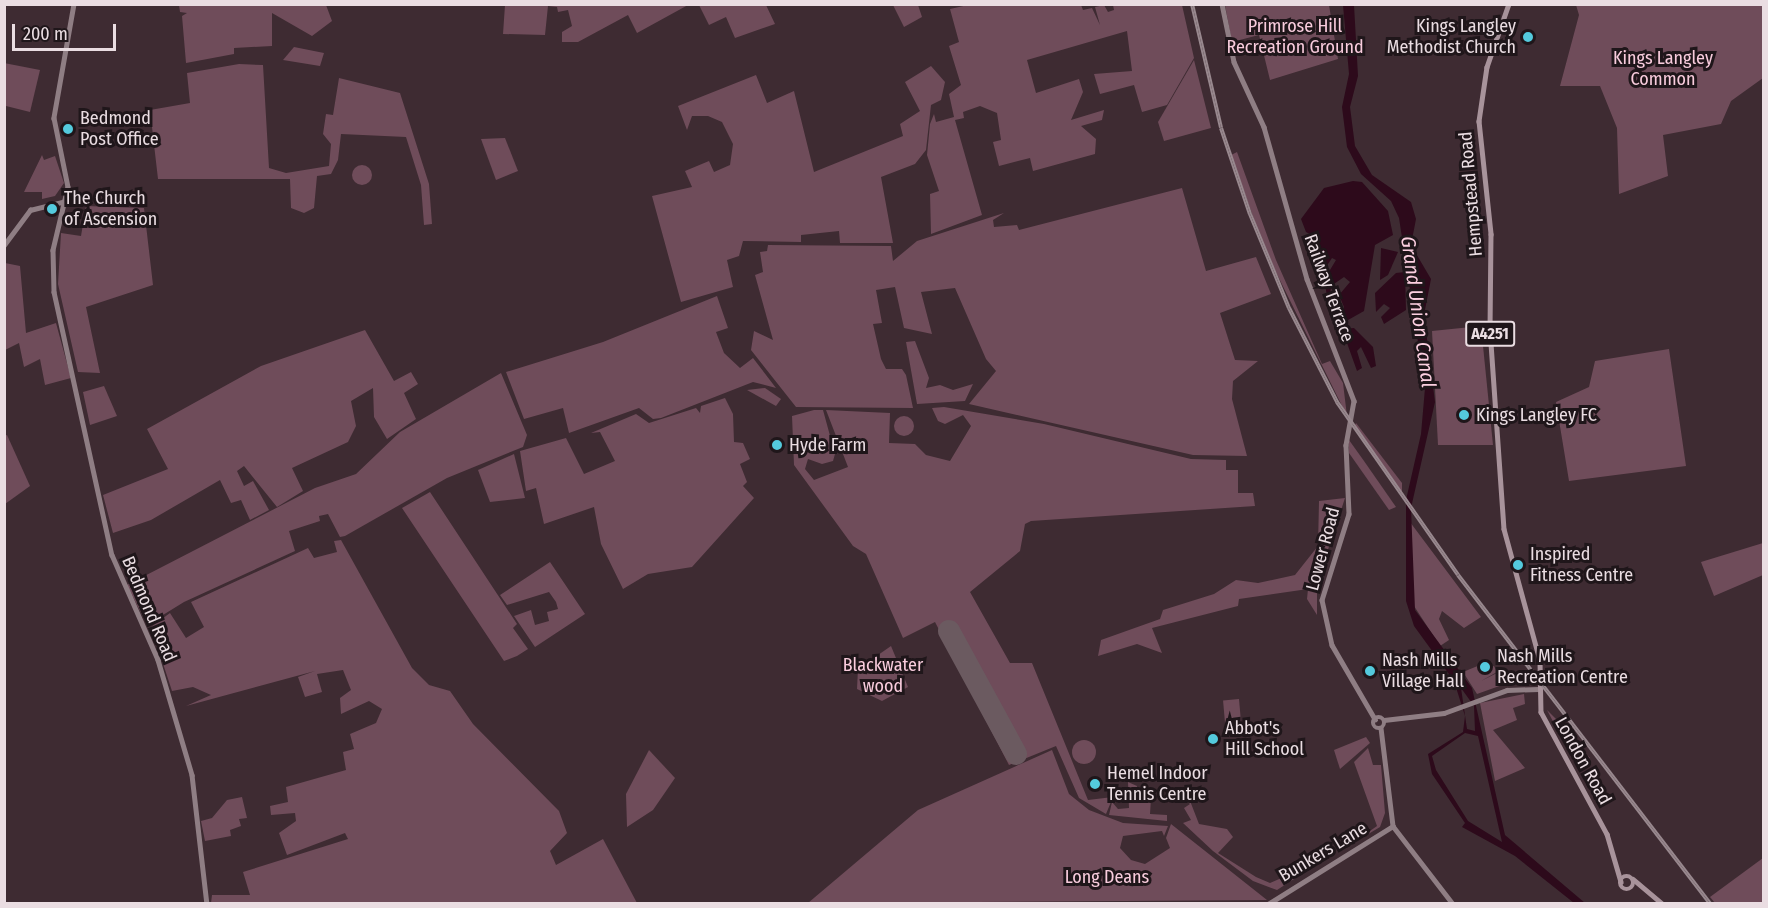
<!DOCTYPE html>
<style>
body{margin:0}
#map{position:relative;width:1768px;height:908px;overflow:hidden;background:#3e2b32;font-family:"Fira Sans Condensed",sans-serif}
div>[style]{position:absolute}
.green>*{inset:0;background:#6f4c5a;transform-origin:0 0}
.round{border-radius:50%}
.water>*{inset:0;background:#2d0a1b}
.runway>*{height:22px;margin:-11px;padding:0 11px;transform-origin:11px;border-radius:11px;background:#6b5a60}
.secondary>*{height:4.5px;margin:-2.25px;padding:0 2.25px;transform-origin:2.25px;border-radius:2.25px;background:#8f7e84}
.secondary>.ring{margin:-2.25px;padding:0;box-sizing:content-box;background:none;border:4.5px solid #8f7e84;border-radius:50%}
.primary>*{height:4.5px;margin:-2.25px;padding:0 2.25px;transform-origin:2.25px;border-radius:2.25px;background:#a8939b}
.primary>.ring{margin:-2.25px;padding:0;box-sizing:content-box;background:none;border:4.5px solid #a8939b;border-radius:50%}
.rail>*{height:4px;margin-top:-2px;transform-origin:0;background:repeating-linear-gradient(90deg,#1f161a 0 4.5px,#98888e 0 9px);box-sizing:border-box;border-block:2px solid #98888e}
.dots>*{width:16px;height:16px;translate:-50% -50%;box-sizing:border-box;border:3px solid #1f161a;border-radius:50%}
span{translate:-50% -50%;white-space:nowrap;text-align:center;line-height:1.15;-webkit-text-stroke:6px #1f161a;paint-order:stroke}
.shield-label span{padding:2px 4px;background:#1f161a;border:2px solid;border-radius:4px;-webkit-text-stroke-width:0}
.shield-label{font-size:16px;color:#eadde2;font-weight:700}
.park-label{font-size:18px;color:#f9ccdd}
.poi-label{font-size:18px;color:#eadde2}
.right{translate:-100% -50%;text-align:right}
.left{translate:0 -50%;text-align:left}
.street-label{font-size:18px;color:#eadde2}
.water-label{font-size:20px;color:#fccfe0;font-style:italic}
.frame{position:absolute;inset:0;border:6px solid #eadde2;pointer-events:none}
.scale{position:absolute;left:12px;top:24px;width:104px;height:27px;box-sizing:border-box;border:3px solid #eadde2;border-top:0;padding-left:8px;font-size:18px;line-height:21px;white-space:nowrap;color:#eadde2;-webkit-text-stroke:4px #1f161a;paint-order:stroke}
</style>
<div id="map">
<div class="green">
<i style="clip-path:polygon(179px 5px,326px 5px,332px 21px,312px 36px,272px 13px,272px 46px,234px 48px,234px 54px,186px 63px,182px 16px,187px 13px,180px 12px)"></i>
<i style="clip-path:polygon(505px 5px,505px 4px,688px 5px,637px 33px,628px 15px,578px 42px,562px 42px,562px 32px,572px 26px,568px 10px,558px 12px,557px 7px,548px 6px,545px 35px,503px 34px)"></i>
<i style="clip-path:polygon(699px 5px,766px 5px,775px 24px,735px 38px,726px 17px,709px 25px)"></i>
<i style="clip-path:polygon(893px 5px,918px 5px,922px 17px,904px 27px)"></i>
<i style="clip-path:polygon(968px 5px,1081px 5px,1083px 10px,1092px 8px,1100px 25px,1095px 7px,1104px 5px,1108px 12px,1114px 10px,1113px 5px,1182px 5px,1194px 58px,1167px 105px,1142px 112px,1134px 85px,1100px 94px,1094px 74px,1132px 71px,1127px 31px,1027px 60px,1036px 93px,1079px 79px,1083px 92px,1071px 120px,1104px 110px,1102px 120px,1081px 126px,1096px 139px,1095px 154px,1033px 171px,1030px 158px,999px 166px,993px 142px,1001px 140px,997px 113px,980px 106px,963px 112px,964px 118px,955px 120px,982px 215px,931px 234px,930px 194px,939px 191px,927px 155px,930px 124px,934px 114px,936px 122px,954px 117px,949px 94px,961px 85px,949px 46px,959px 42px,950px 9px)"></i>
<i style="clip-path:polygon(1225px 5px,1329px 5px,1338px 59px,1270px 80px,1259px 35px,1232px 42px)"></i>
<i style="clip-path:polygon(1576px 5px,1763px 5px,1763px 78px,1731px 101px,1721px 124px,1663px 135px,1668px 176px,1619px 194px,1617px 128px,1600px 86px,1560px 86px,1579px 15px)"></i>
<i style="clip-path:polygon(294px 47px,324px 53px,320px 66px,283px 60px)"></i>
<i style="clip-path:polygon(1194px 60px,1211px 128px,1164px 141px,1158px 122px)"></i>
<i style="clip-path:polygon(4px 63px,40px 70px,30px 112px,6px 106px)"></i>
<i style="clip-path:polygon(239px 64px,263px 65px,269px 168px,286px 173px,329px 166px,331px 144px,323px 134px,326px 114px,333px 115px,339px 78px,400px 93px,429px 184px,432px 224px,424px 225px,421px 185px,406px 137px,341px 134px,338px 160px,331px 174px,317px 176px,314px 208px,304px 213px,291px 208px,290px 179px,158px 179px,150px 110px,190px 103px,187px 73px)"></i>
<i style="clip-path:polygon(931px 66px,945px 82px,941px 100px,931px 105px,926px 150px,915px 164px,881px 177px,893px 243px,840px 243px,839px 231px,801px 235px,801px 242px,743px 241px,739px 256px,727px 260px,733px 287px,681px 302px,652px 196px,692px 187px,685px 171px,709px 161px,714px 172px,730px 165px,733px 144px,722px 122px,708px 116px,692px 116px,687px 130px,678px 106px,756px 75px,767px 103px,794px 91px,814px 172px,903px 136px,900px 124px,920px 111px,905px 82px)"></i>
<i style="clip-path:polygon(505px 138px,518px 171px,496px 180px,481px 139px)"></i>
<i style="clip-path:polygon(1237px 152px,1276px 260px,1322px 364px,1330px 361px,1343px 383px,1347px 416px,1265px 250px,1231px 155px)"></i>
<i style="clip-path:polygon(42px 155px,44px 160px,55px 156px,64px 183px,55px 196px,42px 199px,42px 192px,24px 192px)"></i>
<i class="round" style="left:352px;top:165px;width:20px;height:20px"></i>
<i style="clip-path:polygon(1182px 188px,1206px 271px,1256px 257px,1271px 294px,1220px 313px,1235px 360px,1258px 361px,1233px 381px,1232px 399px,1247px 456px,1193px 455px,969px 404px,996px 371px,986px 359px,955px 288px,921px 292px,932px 334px,904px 328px,895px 287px,876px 290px,882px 323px,873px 324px,881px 359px,886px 369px,902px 369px,906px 375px,913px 408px,796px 407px,751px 350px,754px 331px,773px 340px,755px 275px,763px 272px,760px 252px,767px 251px,768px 245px,891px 246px,893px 261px,917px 241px,1004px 213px,993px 220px,994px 227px,1017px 225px,1019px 230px)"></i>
<i style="clip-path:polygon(86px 206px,144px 208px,153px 285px,86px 307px,100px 373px,78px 372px,58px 284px,61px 233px,81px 236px)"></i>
<i style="clip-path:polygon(5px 263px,20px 266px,26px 333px,56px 323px,71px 378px,45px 385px,40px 359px,24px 367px,19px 343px,5px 350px)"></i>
<i style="clip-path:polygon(717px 296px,728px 328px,716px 332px,724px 353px,740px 368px,753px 358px,776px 388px,753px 382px,661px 418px,653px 419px,639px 408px,569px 433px,563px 408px,524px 419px,506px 372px,603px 342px)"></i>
<i style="clip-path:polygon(1481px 326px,1493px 445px,1438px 445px,1432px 331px)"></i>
<i style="clip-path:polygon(365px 330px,394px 381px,411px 372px,418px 384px,404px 393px,416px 419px,387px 439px,374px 417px,373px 388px,351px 401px,356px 426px,348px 442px,292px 468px,303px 491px,277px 507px,244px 466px,237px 471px,244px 486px,253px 481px,269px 510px,250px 520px,241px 500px,231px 503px,220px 480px,151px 520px,113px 533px,103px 495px,168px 469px,147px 429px,261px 366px)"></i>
<i style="clip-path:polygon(915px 341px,929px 378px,926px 388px,940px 385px,953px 390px,973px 384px,965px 401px,917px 404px,906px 342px)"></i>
<i style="clip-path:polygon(1669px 349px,1686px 466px,1569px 481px,1556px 402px,1589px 387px,1595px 361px)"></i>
<i style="clip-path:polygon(501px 373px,527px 435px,523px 447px,447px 478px,345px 536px,340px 537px,328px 514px,319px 516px,320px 521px,289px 531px,295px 551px,184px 602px,150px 623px,145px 621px,127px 585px,315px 488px,356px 474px,400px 432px)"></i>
<i style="clip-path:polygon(104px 386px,117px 416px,90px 425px,83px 392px)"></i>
<i style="clip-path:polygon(765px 388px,781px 399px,776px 406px,747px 390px)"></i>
<i style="clip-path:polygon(725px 398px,733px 414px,734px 442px,743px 443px,750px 459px,740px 464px,747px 482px,743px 486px,754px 498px,692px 567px,648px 574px,623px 589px,601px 544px,594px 507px,544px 524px,536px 488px,526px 491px,520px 451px,566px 438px,584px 474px,615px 461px,600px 432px,591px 433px,636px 414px,649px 423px,696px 408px,700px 413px,701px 406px)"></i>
<i style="clip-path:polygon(944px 407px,1044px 424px,1191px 459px,1226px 460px,1226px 470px,1238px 470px,1238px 493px,1253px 493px,1255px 506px,1031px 521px,1025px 524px,1020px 551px,970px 592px,1010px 663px,1032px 663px,1088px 800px,1113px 797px,1106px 814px,1079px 798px,1056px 746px,1009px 765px,935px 622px,903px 638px,866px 554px,853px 546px,794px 465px,792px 416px,814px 410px,823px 410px,835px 454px,833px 461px,822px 464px,808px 459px,805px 469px,814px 480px,848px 467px,826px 410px,890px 413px,889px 443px,915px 444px,926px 455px,950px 461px,971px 426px,963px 415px,945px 424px,938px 421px,932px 408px)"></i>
<i class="round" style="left:894px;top:416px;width:20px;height:20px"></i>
<i style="clip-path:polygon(1356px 423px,1402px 483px,1402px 495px,1354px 428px)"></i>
<i style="clip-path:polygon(7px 435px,30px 486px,5px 504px,4px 436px)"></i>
<i style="clip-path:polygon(1349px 440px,1364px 461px,1396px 507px,1389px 510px,1349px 453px)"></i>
<i style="clip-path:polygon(514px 454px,525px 498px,490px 502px,478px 470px)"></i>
<i style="clip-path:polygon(430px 492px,517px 624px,513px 628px,528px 649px,517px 656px,504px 661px,402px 508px)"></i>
<i style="clip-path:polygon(1345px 498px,1317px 583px,1317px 615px,1307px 599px,1308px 589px,1239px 599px,1238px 606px,1152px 628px,1162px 653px,1137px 644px,1098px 656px,1101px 640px,1160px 619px,1163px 610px,1214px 594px,1236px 580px,1258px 583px,1295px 575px,1318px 546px,1319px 501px)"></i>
<i style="clip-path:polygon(1410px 522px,1481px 617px,1464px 628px,1442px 611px,1439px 619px,1449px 640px,1440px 646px,1414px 606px)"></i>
<i style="clip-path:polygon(341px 540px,412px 668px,429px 685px,450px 691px,473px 724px,559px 811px,567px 833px,550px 851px,556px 865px,603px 839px,637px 903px,211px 903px,212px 895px,250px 895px,243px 872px,348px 839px,345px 833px,287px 855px,279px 833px,296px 821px,295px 813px,271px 815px,270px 806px,288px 802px,286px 787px,346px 770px,343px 752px,354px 749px,350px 734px,376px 723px,382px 709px,369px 701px,341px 714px,340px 698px,351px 690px,343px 670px,317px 674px,322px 692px,305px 697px,298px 677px,315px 671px,186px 706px,211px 695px,193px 687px,172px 691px,151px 627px,170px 613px,186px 638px,204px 627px,191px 602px,308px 548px,314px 558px,337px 552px,334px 541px)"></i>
<i style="clip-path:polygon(1763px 543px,1763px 575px,1714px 596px,1701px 562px)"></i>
<i style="clip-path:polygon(550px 562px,585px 614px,535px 647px,514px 616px,531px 610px,535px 625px,549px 621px,547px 612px,558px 609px,556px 602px,549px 592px,507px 605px,500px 595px)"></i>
<i style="clip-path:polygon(891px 646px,908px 687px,882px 701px,857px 689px,858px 669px)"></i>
<i style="clip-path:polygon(1480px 665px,1483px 669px,1494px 666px,1497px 672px,1481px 681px,1499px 672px,1505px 684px,1477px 694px,1463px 672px)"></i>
<i style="clip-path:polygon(1524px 694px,1525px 704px,1513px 708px,1517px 720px,1493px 730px,1525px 768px,1495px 781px,1480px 703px)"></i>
<i style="left:1239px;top:699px;width:35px;height:16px;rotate:85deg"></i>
<i style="clip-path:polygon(1547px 710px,1569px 732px,1590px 758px,1576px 765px)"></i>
<i style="clip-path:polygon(1366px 737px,1370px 743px,1340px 769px,1334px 750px)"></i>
<i class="round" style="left:1072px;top:740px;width:24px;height:24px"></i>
<i style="clip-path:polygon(1368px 748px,1373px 765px,1381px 765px,1385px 813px,1380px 827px,1350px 845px,1377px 826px,1354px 762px)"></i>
<i style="clip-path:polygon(649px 750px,675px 778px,653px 810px,627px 827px,626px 794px)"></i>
<i style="clip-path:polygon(1052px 750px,1069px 794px,1089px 810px,1123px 823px,1168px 826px,1164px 836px,1162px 831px,1123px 836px,1120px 848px,1131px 860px,1145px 864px,1170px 848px,1166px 838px,1171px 824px,1267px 900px,808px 903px,918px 810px)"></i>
<i style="clip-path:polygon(1128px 782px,1137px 786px,1136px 796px,1151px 798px,1150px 814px,1167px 815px,1167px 821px,1109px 815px,1112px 802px,1118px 809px,1129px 808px)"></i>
<i style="clip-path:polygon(1185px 788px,1199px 824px,1227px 829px,1233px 837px,1218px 853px,1256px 877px,1270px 883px,1325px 859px,1277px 890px,1253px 881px,1213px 851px,1183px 823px,1191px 820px,1184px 808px,1190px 804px,1183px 797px)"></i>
<i style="clip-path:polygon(242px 797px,247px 818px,239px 819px,241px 826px,230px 830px,231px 836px,205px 841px,201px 821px,212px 818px,227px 800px)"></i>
<i style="clip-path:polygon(1763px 858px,1763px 903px,1715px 903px,1710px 897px)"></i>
</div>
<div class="water">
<i style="clip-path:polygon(evenodd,1343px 5px,1354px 5px,1358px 76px,1350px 107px,1355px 146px,1372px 175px,1411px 202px,1416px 219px,1411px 245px,1431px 279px,1424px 315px,1435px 402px,1411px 508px,1415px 610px,1472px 688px,1505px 835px,1585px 903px,1574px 903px,1515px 856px,1462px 827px,1465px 823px,1432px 774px,1428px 754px,1463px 732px,1465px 716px,1454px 681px,1414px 626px,1406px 601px,1406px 500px,1421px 434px,1425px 388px,1399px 218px,1391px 201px,1361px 174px,1347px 147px,1342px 107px,1349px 74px,1343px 5px,1461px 688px,1474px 706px,1475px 731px,1467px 729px,1461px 688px,1343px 5px,1465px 733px,1478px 736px,1502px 842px,1468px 821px,1436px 770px,1432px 756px,1465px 733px)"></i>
<i style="clip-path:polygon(1353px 181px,1362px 182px,1388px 211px,1393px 235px,1375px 245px,1364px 311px,1341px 324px,1344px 307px,1339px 295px,1350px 282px,1344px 277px,1331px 286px,1329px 306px,1324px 280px,1336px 260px,1332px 258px,1324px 270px,1317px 266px,1313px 244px,1320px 239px,1306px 232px,1301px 219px,1324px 188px)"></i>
<i style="clip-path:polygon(1381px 248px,1398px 252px,1388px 275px,1380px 280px)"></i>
<i style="clip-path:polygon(1405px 272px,1406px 310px,1384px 324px,1381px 317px,1390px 308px,1384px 304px,1376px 312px,1375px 293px,1396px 273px)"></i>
<i style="clip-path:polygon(1354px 328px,1373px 347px,1376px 366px,1371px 368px,1361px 347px,1357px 351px,1362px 368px,1357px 371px,1342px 329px)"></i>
</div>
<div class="runway">
<i style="left:949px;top:631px;width:140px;rotate:61.4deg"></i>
</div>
<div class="secondary">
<i style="left:74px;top:4px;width:116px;rotate:100deg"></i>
<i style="left:54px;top:118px;width:70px;rotate:78.5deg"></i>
<i style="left:68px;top:187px;width:65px;rotate:103.4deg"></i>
<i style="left:53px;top:250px;width:42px;rotate:88.6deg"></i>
<i style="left:54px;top:292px;width:269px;rotate:77.6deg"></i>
<i style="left:112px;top:555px;width:115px;rotate:66.3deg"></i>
<i style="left:158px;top:660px;width:120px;rotate:73.5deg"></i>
<i style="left:192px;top:775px;width:130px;rotate:83.4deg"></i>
<i style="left:1222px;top:4px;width:59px;rotate:78.3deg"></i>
<i style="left:1234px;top:62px;width:72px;rotate:65.2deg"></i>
<i style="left:1264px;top:127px;width:158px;rotate:74.2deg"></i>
<i style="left:1307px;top:279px;width:131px;rotate:68.9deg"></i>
<i style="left:1354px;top:401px;width:45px;rotate:100.3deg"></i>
<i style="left:1346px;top:445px;width:69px;rotate:87.5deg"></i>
<i style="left:1349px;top:514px;width:90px;rotate:107.4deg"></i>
<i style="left:1322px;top:600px;width:46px;rotate:77.5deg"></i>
<i style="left:1332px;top:645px;width:86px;rotate:59.8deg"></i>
<i style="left:4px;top:245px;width:44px;rotate:-53.4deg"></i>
<i style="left:30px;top:210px;width:37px;rotate:-14deg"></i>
<i class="ring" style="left:1373px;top:717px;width:7.5px;height:7.5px"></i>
<i style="left:1384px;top:720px;width:60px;rotate:-6.7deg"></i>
<i style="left:1444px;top:713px;width:67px;rotate:-20.1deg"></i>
<i style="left:1507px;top:690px;width:31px;rotate:-2deg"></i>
<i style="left:1381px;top:728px;width:99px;rotate:83deg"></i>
<i style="left:1393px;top:826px;width:98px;rotate:52.4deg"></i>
<i style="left:1268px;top:904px;width:147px;rotate:-32deg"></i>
</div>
<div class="primary">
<i style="left:1509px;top:4px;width:67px;rotate:109.2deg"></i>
<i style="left:1487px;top:67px;width:55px;rotate:98.4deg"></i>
<i style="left:1479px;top:121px;width:114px;rotate:83.9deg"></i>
<i style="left:1491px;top:234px;width:95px;rotate:90.6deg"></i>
<i style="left:1490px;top:329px;width:200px;rotate:86deg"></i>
<i style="left:1504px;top:529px;width:137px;rotate:74.7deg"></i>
<i style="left:1540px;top:661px;width:51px;rotate:88.9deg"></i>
<i style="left:1541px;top:712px;width:139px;rotate:61.6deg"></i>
<i style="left:1607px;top:834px;width:50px;rotate:73.7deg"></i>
<i class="ring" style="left:1620px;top:876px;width:9.5px;height:9.5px"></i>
<i style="left:1633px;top:879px;width:39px;rotate:40deg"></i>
</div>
<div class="rail">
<i style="left:1192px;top:4px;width:127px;rotate:76.8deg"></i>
<i style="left:1221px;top:128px;width:91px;rotate:71.4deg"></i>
<i style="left:1250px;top:214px;width:102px;rotate:67.5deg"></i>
<i style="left:1289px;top:308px;width:106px;rotate:62.9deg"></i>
<i style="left:1337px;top:402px;width:211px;rotate:55deg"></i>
<i style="left:1458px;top:575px;width:414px;rotate:52.5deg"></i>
</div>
<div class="dots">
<i style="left:1528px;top:37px;background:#54cadd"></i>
<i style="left:68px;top:129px;background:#54cadd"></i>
<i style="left:52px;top:209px;background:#54cadd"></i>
<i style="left:1464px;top:415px;background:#54cadd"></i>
<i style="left:777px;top:445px;background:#54cadd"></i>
<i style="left:1518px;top:565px;background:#54cadd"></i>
<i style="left:1485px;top:667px;background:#54cadd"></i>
<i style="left:1370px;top:671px;background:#54cadd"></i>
<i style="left:1213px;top:739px;background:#54cadd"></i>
<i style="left:1095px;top:784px;background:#54cadd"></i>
</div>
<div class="shield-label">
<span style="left:1490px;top:334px">A4251</span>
</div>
<div class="park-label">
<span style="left:1295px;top:37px">Primrose Hill<br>Recreation Ground</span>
<span style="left:1663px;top:69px">Kings Langley<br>Common</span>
<span style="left:883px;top:676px">Blackwater<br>wood</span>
<span style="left:1107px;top:877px">Long Deans</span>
</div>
<div class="poi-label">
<span class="right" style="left:1516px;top:37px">Kings Langley<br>Methodist Church</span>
<span class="left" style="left:80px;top:129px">Bedmond<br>Post Office</span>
<span class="left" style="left:64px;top:209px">The Church<br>of Ascension</span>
<span class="left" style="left:1476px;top:415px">Kings Langley FC</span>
<span class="left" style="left:789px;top:445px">Hyde Farm</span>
<span class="left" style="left:1530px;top:565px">Inspired<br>Fitness Centre</span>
<span class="left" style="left:1497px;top:667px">Nash Mills<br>Recreation Centre</span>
<span class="left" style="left:1382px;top:671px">Nash Mills<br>Village Hall</span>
<span class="left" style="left:1225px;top:739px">Abbot's<br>Hill School</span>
<span class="left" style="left:1107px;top:784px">Hemel Indoor<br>Tennis Centre</span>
</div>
<div class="street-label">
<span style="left:1471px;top:194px;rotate:-95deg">Hempstead Road</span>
<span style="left:1329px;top:288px;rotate:70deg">Railway Terrace</span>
<span style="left:1323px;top:549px;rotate:-75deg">Lower Road</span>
<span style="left:149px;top:609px;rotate:67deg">Bedmond Road</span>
<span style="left:1583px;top:761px;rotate:61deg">London Road</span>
<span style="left:1323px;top:852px;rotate:-31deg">Bunkers Lane</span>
</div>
<div class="water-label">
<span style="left:1418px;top:312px;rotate:82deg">Grand Union Canal</span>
</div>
<div class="frame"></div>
<div class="scale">200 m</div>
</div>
